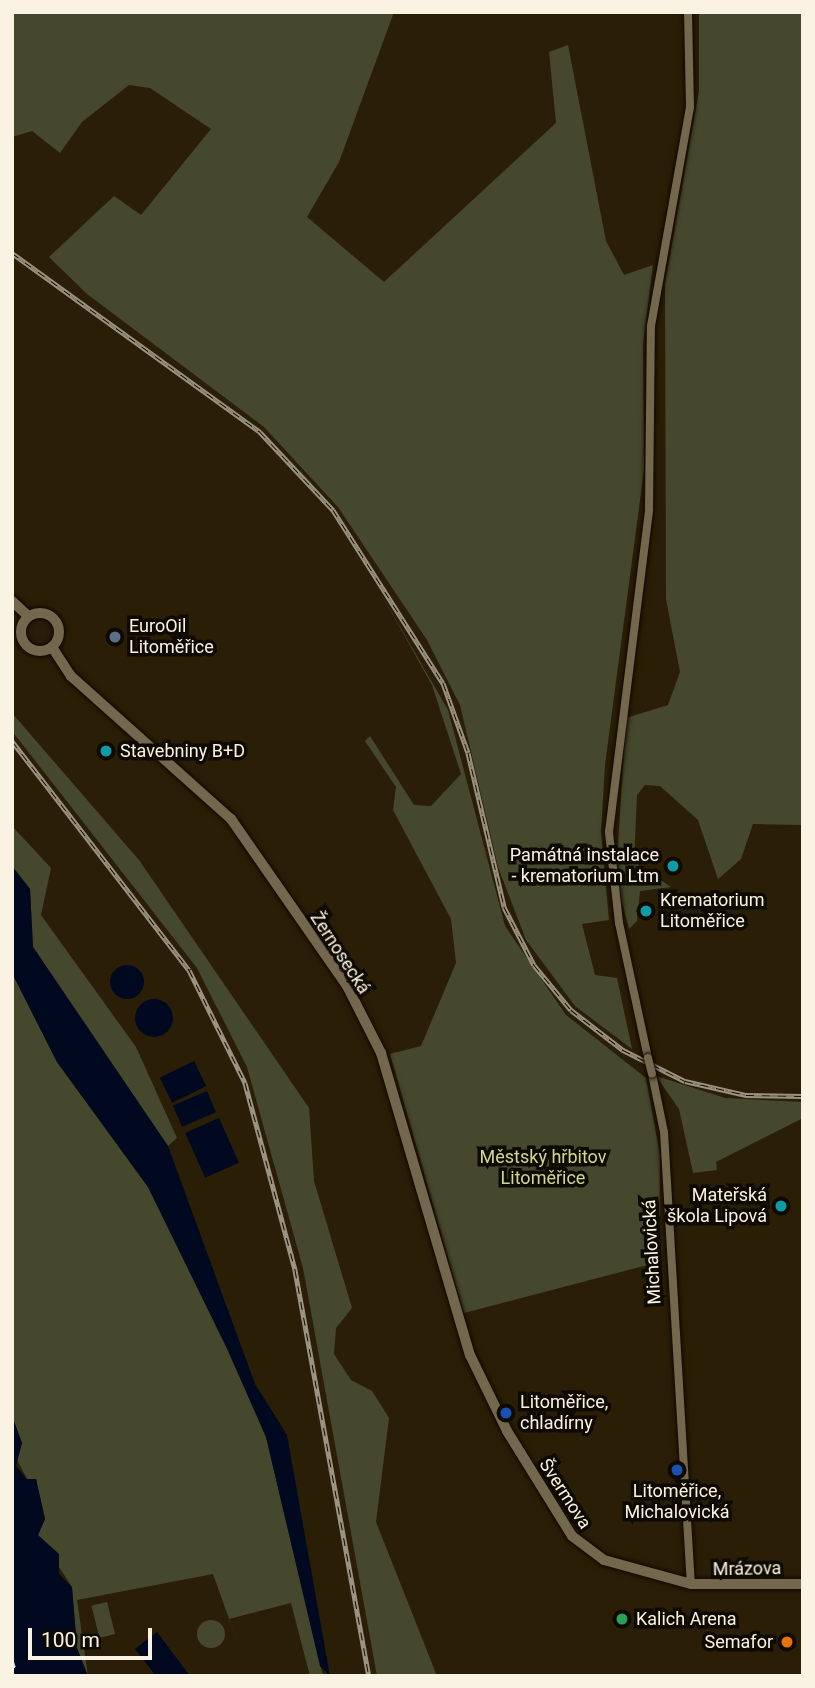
<!DOCTYPE html>
<meta charset="utf-8">
<style>
body{margin:0}
#map{position:relative;width:815px;height:1688px;overflow:hidden;background:#2a1f06;font-family:Roboto,sans-serif}
div>[style]{position:absolute}
.green>*{inset:0;background:#45482d;transform-origin:0 0}
.round{border-radius:50%}
.water>*{inset:0;background:#00091f;transform-origin:0 0}
.ferry>*{height:2px;margin-top:-1px;transform-origin:0;background:repeating-linear-gradient(90deg,#bbdafd 0 9px,transparent 0 16px)}
.roads{filter:drop-shadow(0 0 2px #120800) drop-shadow(0 0 2px #120800)}
.tertiary>*{height:8px;margin:-4px;padding:0 4px;transform-origin:4px;border-radius:4px;background:#73674d}
.secondary>*{height:10px;margin:-5px;padding:0 5px;transform-origin:5px;border-radius:5px;background:#73674d}
.secondary>.ring{margin:-5px;padding:0;box-sizing:content-box;background:none;border:10px solid #73674d;border-radius:50%}
.rail>*{height:5px;margin-top:-2.5px;transform-origin:0;background:repeating-linear-gradient(90deg,#0e0a02 0 8px,#9b927f 0 16px);box-sizing:border-box;border-block:2px solid #9b927f}
.bridges{filter:drop-shadow(0 0 2px #120800) drop-shadow(0 0 2px #120800)}
.tertiary-bridge>*{height:8px;margin:-4px;padding:0 4px;transform-origin:4px;border-radius:4px;background:#73674d}
.dots>*{width:19px;height:19px;translate:-50% -50%;box-sizing:border-box;border:4px solid #0e0a02;border-radius:50%}
span{translate:-50% -50%;white-space:nowrap;text-align:center;line-height:1.15;-webkit-text-stroke:7px #0e0a02;paint-order:stroke}
.poi-label{font-size:18px;color:#faf3e4}
.left{translate:0 -50%;text-align:left}
.right{translate:-100% -50%;text-align:right}
.street-label{font-size:18px;color:#faf3e4}
.park-label{font-size:18px;color:#d1d88c}
.frame{position:absolute;inset:0;border:14px solid #faf3e4;pointer-events:none}
.scale{position:absolute;left:28px;top:1628px;width:124px;height:32px;box-sizing:border-box;border:4px solid #faf3e4;border-top:0;padding-left:9px;font-size:21px;line-height:24px;white-space:nowrap;color:#faf3e4;-webkit-text-stroke:5px #0e0a02;paint-order:stroke}
</style>
<div id="map">
<div class="green">
<i style="clip-path:polygon(12px 12px,394px 12px,339px 162px,307px 217px,384px 282px,556px 123px,549px 52px,568px 45px,606px 241px,624px 275px,653px 265px,643px 344px,644px 470px,605px 765px,601px 832px,609px 920px,582px 924px,595px 975px,617px 978px,632px 1049px,575px 1006px,526px 940px,498px 867px,460px 705px,427px 640px,338px 507px,264px 427px,87px 294px,49px 257px,114px 196px,141px 215px,211px 129px,150px 88px,129px 85px,82px 122px,60px 153px,32px 131px,12px 137px)"></i>
<i style="clip-path:polygon(699px 12px,803px 12px,803px 825px,753px 824px,741px 859px,718px 879px,698px 820px,660px 786px,645px 785px,637px 795px,634px 862px,671px 887px,640px 891px,637px 921px,629px 929px,616px 878px,626px 718px,668px 705px,680px 672px,666px 599px,665px 284px,699px 91px)"></i>
<i style="clip-path:polygon(380px 592px,448px 710px,505px 926px,566px 1015px,646px 1078px,660px 1156px,659px 1262px,464px 1313px,390px 1054px,421px 1046px,456px 963px,451px 919px,393px 810px,396px 787px,365px 741px,370px 736px,414px 805px,431px 806px,461px 774px,432px 685px)"></i>
<i style="clip-path:polygon(12px 713px,139px 860px,309px 1108px,314px 1181px,352px 1308px,336px 1328px,334px 1354px,351px 1380px,372px 1391px,389px 1418px,376px 1522px,437px 1676px,377px 1676px,303px 1268px,247px 1067px,197px 968px,12px 731px)"></i>
<i style="clip-path:polygon(12px 826px,51px 868px,41px 915px,136px 1047px,177px 1138px,168px 1146px,33px 947px,30px 889px,12px 866px)"></i>
<i style="clip-path:polygon(12px 973px,57px 1062px,148px 1187px,227px 1349px,266px 1437px,323px 1676px,310px 1676px,291px 1603px,229px 1619px,245px 1663px,259px 1676px,245px 1663px,213px 1574px,77px 1600px,88px 1676px,77px 1648px,72px 1587px,38px 1535px,45px 1519px,36px 1479px,27px 1479px,14px 1454px,22px 1443px,12px 1416px)"></i>
<i style="clip-path:polygon(656px 1076px,725px 1098px,803px 1102px,803px 1118px,716px 1162px,717px 1170px,693px 1173px,679px 1109px)"></i>
<i style="left:107px;top:1602px;width:33px;height:16px;rotate:76deg"></i>
<i class="round" style="left:197px;top:1620px;width:28px;height:28px"></i>
</div>
<div class="water">
<i style="clip-path:polygon(12px 866px,30px 889px,33px 947px,168px 1146px,255px 1384px,287px 1435px,330px 1676px,320px 1666px,266px 1437px,227px 1348px,148px 1187px,57px 1062px,12px 973px)"></i>
<i class="round" style="left:110px;top:965px;width:34px;height:34px"></i>
<i class="round" style="left:135px;top:999px;width:38px;height:38px"></i>
<i style="left:194px;top:1061px;width:28px;height:38px;rotate:64deg"></i>
<i style="left:207px;top:1091px;width:23px;height:37px;rotate:67deg"></i>
<i style="left:219px;top:1118px;width:49px;height:37px;rotate:66deg"></i>
<i style="clip-path:polygon(12px 1416px,22px 1443px,16px 1466px,27px 1479px,36px 1479px,45px 1519px,38px 1535px,59px 1554px,59px 1574px,72px 1587px,77px 1648px,88px 1676px,12px 1676px)"></i>
<i style="clip-path:polygon(157px 1632px,190px 1676px,156px 1676px,135px 1649px)"></i>
</div>
<div class="ferry">
<i style="left:12px;top:1659px;width:18px;rotate:71deg"></i>
</div>
<div class="roads">
<div class="tertiary">
<i style="left:648px;top:1058px;width:138px;rotate:-102.1deg"></i>
<i style="left:619px;top:923px;width:92px;rotate:-96.3deg"></i>
<i style="left:609px;top:832px;width:325px;rotate:-82.9deg"></i>
<i style="left:649px;top:509px;width:183px;rotate:-89.4deg"></i>
<i style="left:651px;top:326px;width:222px;rotate:-79.9deg"></i>
<i style="left:690px;top:107px;width:95px;rotate:-91.2deg"></i>
<i style="left:652px;top:1074px;width:59px;rotate:78.3deg"></i>
<i style="left:664px;top:1132px;width:453px;rotate:86.6deg"></i>
</div>
<div class="secondary">
<i style="left:12px;top:601px;width:22px;rotate:43deg"></i>
<i class="ring" style="left:21px;top:613px;width:28px;height:28px"></i>
<i style="left:52px;top:647px;width:35px;rotate:57deg"></i>
<i style="left:71px;top:676px;width:215px;rotate:41.8deg"></i>
<i style="left:231px;top:819px;width:203px;rotate:55.2deg"></i>
<i style="left:347px;top:986px;width:75px;rotate:63.1deg"></i>
<i style="left:381px;top:1053px;width:315px;rotate:73.6deg"></i>
<i style="left:470px;top:1355px;width:85px;rotate:64deg"></i>
<i style="left:507px;top:1431px;width:123px;rotate:58.2deg"></i>
<i style="left:572px;top:1536px;width:40px;rotate:37deg"></i>
<i style="left:604px;top:1560px;width:90px;rotate:15.4deg"></i>
<i style="left:691px;top:1584px;width:112px"></i>
</div>
</div>
<div class="rail">
<i style="left:12px;top:253px;width:306px;rotate:35.8deg"></i>
<i style="left:260px;top:432px;width:107px;rotate:46.9deg"></i>
<i style="left:333px;top:510px;width:205px;rotate:57.6deg"></i>
<i style="left:443px;top:683px;width:74px;rotate:70.3deg"></i>
<i style="left:468px;top:753px;width:158px;rotate:76.8deg"></i>
<i style="left:504px;top:907px;width:65px;rotate:62.7deg"></i>
<i style="left:534px;top:965px;width:58px;rotate:50.6deg"></i>
<i style="left:571px;top:1010px;width:66px;rotate:37.6deg"></i>
<i style="left:623px;top:1050px;width:69px;rotate:26.6deg"></i>
<i style="left:685px;top:1081px;width:63px;rotate:12.9deg"></i>
<i style="left:746px;top:1095px;width:57px;rotate:1deg"></i>
<i style="left:12px;top:741px;width:289px;rotate:52.3deg"></i>
<i style="left:189px;top:970px;width:126px;rotate:63.6deg"></i>
<i style="left:245px;top:1083px;width:194px;rotate:75deg"></i>
<i style="left:295px;top:1270px;width:413px;rotate:79.7deg"></i>
</div>
<div class="bridges">
<div class="tertiary-bridge">
<i style="left:648px;top:1058px;width:16px;rotate:76deg"></i>
</div>
</div>
<div class="dots">
<i style="left:115px;top:637px;background:#5c6f8a"></i>
<i style="left:106px;top:751px;background:#0f9aa8"></i>
<i style="left:673px;top:866px;background:#0f9aa8"></i>
<i style="left:646px;top:911px;background:#0f9aa8"></i>
<i style="left:781px;top:1206px;background:#0f9aa8"></i>
<i style="left:506px;top:1413px;background:#1a4fb4"></i>
<i style="left:677px;top:1470px;background:#1a4fb4"></i>
<i style="left:622px;top:1619px;background:#2e9e5b"></i>
<i style="left:787px;top:1642px;background:#e8710a"></i>
</div>
<div class="poi-label">
<span class="left" style="left:129px;top:637px">EuroOil<br>Litoměřice</span>
<span class="left" style="left:120px;top:751px">Stavebniny B+D</span>
<span class="right" style="left:659px;top:866px">Památná instalace<br>- krematorium Ltm</span>
<span class="left" style="left:660px;top:911px">Krematorium<br>Litoměřice</span>
<span class="right" style="left:767px;top:1206px">Mateřská<br>škola Lipová</span>
<span class="left" style="left:520px;top:1413px">Litoměřice,<br>chladírny</span>
<span style="left:677px;top:1502px">Litoměřice,<br>Michalovická</span>
<span class="left" style="left:636px;top:1619px">Kalich Arena</span>
<span class="right" style="left:773px;top:1642px">Semafor</span>
</div>
<div class="street-label">
<span style="left:340px;top:953px;rotate:57deg">Žernosecká</span>
<span style="left:652px;top:1252px;rotate:-93deg">Michalovická</span>
<span style="left:565px;top:1494px;rotate:57deg">Švermova</span>
<span style="left:747px;top:1569px;rotate:-1deg">Mrázova</span>
</div>
<div class="park-label">
<span style="left:543px;top:1168px">Městský hřbitov<br>Litoměřice</span>
</div>
<div class="frame"></div>
<div class="scale">100 m</div>
</div>
